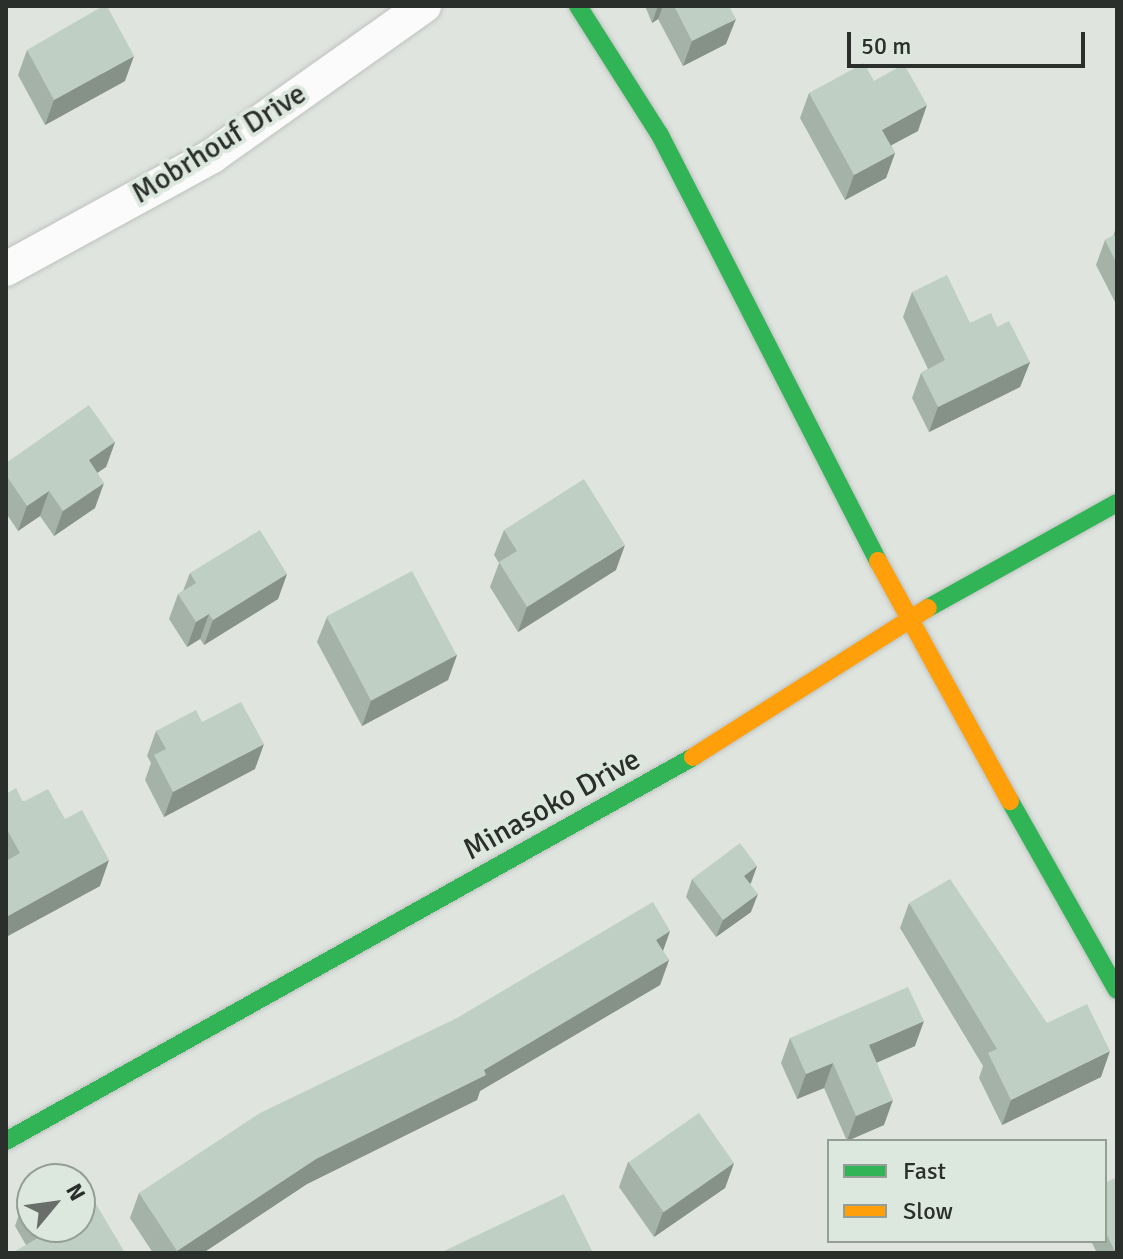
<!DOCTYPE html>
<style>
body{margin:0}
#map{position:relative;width:1123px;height:1259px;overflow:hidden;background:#dfe4df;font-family:Signika,sans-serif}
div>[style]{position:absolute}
.roads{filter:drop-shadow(0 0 2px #bec2be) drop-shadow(0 0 2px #bec2be)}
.street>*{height:34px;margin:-17px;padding:0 17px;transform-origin:17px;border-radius:17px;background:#fafbfa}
.fast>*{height:18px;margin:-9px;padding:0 9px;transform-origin:9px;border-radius:9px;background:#30b455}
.slow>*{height:18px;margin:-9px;padding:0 9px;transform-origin:9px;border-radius:9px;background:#ff9f0a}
.wall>*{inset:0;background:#a4b2a8}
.shaded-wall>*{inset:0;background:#869188}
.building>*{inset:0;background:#bfcfc3;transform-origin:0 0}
span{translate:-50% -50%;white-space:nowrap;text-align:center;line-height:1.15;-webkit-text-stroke:8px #dce7de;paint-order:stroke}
.street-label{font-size:30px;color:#2b2f2c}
.frame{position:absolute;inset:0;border:8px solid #2b2f2c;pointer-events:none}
.legend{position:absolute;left:827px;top:1139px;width:280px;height:104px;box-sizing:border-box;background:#dce7de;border:2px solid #959d97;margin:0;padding:10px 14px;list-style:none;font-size:24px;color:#2b2f2c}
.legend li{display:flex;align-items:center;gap:16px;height:40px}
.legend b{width:40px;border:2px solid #959d97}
.north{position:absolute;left:16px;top:1163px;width:80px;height:80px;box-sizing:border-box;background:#dce7de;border:2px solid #959d97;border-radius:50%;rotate:61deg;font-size:22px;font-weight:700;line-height:32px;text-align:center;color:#2b2f2c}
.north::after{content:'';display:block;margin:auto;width:28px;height:36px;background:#6a6e6b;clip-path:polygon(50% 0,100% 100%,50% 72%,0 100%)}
.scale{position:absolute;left:847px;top:32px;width:238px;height:36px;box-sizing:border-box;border:4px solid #2b2f2c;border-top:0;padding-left:10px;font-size:24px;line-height:28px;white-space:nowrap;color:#2b2f2c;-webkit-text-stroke:6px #dce7de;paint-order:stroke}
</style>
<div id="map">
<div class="roads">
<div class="street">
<i style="left:6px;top:269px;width:235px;rotate:-28.7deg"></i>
<i style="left:212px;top:156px;width:260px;rotate:-35.3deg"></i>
</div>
<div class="fast">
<i style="left:578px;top:6px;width:153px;rotate:57.6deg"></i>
<i style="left:660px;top:135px;width:479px;rotate:62.9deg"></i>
<i style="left:928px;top:608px;width:216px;rotate:-29.1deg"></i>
<i style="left:1010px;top:801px;width:217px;rotate:60.5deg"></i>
<i style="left:6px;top:1141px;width:787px;rotate:-29.2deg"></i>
</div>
<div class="slow">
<i style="left:878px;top:561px;width:274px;rotate:61.2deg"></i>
<i style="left:693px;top:757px;width:278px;rotate:-32.4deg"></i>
</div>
</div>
<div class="wall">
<i style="clip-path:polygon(645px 6px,729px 6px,726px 44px,683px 66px,658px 19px,652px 23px)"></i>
<i style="clip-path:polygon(27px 50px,125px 81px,45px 125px,18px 75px)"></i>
<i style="clip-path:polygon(809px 93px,918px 131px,891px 145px,895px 153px,886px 178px,845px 200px,800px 118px)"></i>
<i style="clip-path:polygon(1117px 225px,1117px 306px,1096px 265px,1105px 240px,1113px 236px)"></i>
<i style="clip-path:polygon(912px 292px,970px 323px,997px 327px,1030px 362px,1020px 387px,929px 432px,912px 398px,921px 373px,928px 369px,903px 317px)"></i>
<i style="clip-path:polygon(115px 442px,106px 467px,97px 473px,95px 508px,54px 536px,40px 516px,18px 531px,6px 513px,6px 463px)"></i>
<i style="clip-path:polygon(504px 530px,616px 570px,518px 632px,490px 587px,499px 563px,494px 555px)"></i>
<i style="clip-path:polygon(190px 573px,287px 574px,278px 599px,204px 645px,200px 639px,187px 647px,169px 619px,178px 594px,183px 591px)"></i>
<i style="clip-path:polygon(327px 617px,457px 655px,448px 680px,362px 726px,317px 642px)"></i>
<i style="clip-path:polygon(202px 722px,255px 769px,164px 817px,145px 780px,151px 763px,147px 756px,156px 731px)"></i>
<i style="clip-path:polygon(6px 794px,65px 819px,100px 886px,6px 937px)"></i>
<i style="clip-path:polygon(757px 866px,750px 884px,751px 912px,716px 937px,686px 897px,692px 879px)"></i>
<i style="clip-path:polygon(909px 903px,1047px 1023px,1101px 1077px,1002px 1125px,979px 1078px,983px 1066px,900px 928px)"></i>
<i style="clip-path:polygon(670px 931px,663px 951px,669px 960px,660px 985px,480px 1091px,477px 1100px,307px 1184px,203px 1253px,153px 1253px,130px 1218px,139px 1193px)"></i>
<i style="clip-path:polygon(790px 1038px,915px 1046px,877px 1062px,884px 1125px,847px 1141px,824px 1088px,797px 1099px,781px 1063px)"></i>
<i style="clip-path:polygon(628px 1162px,734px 1163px,725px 1188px,654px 1237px,619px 1187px)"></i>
<i style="clip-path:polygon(1105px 1183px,1117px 1253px,1097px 1253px,1091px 1241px,1105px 1241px)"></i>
<i style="clip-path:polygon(32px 1190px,32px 1227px,80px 1227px,26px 1245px,15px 1226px,26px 1194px)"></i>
</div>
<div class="shaded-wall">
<i style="clip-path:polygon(658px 6px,663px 6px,658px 19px,652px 23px)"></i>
<i style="clip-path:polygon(736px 19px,726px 44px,683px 66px,692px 41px)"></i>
<i style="clip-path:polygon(134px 56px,125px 81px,45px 125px,54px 100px)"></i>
<i style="clip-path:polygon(927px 105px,918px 131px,873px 155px,882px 130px)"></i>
<i style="clip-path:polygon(895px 153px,886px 178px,845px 200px,854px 175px)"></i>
<i style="clip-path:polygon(1030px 362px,1020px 387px,929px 432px,938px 407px)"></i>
<i style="clip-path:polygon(115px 442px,106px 467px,79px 485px,89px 460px)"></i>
<i style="clip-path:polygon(104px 483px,95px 508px,54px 536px,63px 511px)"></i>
<i style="clip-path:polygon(49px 491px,40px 516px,18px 531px,27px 506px)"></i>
<i style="clip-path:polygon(625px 545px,616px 570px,518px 632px,527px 607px)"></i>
<i style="clip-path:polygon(287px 574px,278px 599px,204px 645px,213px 620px)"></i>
<i style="clip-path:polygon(209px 614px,200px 639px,187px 647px,196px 622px)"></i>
<i style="clip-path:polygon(457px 655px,448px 680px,362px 726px,371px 701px)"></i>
<i style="clip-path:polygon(264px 744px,255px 769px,164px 817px,173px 792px)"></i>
<i style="clip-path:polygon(109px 860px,100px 886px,6px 937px,6px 920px,8px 916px)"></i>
<i style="clip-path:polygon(757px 866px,751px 883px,738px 893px,744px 876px)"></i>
<i style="clip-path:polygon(758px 894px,751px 912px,716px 937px,723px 920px)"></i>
<i style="clip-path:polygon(670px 931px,661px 956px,656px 940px)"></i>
<i style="clip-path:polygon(669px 960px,660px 985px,480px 1091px,477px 1100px,307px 1184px,203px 1253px,176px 1253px,177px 1251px,316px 1159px,484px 1070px)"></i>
<i style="clip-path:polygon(924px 1021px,915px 1046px,860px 1070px,869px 1045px)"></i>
<i style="clip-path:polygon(1110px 1051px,1101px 1077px,1002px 1125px,1011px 1100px)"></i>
<i style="clip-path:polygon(833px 1063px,824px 1088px,797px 1099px,806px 1074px)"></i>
<i style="clip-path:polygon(893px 1100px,884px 1125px,847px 1141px,856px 1116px)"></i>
<i style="clip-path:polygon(734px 1163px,725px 1188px,654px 1237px,663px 1212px)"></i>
</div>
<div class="building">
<i style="clip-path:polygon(103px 6px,107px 6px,134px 56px,54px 100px,27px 50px)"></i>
<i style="clip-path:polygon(674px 6px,729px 6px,736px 19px,692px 41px)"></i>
<i style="clip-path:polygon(864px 63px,874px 81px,904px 64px,927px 105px,882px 130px,895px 153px,854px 175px,809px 93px)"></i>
<i style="clip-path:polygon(1117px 234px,1117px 264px,1105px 240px)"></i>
<i style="clip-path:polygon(947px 275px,970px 323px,991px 313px,997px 327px,1009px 321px,1030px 362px,938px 407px,921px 373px,945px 360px,912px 292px)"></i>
<i style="clip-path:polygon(89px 405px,115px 442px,89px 460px,104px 483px,63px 511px,49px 491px,27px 506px,6px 475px,6px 463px)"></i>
<i style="clip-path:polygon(584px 479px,625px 545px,527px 607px,499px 562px,517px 551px,504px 530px)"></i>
<i style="clip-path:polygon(260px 530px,287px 574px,213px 620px,209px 614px,196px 622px,178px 594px,196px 583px,190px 573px)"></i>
<i style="left:412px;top:571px;width:95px;height:97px;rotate:62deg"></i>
<i style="clip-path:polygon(241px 702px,264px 744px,173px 792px,154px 755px,166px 749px,156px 731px,196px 710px,202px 722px)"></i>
<i style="clip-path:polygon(16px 788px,23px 802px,48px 789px,65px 819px,82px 810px,109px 860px,8px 916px,6px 913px,6px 861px,20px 853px,6px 828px,6px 794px)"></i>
<i style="clip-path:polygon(740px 843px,757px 866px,744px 876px,758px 894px,723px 920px,692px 879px)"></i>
<i style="clip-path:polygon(950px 879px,1047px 1023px,1087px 1004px,1110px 1051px,1011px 1100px,988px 1053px,997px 1049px,909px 903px)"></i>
<i style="clip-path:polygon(653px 902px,670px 931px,656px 940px,669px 960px,484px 1070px,486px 1075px,316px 1159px,177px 1251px,139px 1193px,260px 1113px,457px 1018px)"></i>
<i style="clip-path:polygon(908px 987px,924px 1021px,869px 1045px,893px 1100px,856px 1116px,833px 1063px,806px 1074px,790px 1038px)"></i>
<i style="left:699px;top:1113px;width:61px;height:86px;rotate:55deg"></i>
<i style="clip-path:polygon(1117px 1177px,1117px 1253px,1116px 1253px,1105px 1232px,1105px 1183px)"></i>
<i style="clip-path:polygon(32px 1190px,32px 1204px,26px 1194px)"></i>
<i style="clip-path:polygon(564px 1194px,593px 1253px,445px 1253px,444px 1251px)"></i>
<i style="clip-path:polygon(96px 1204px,125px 1253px,12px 1253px,48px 1232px,45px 1227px,80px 1227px,80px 1212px,81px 1214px)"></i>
</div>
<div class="street-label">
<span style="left:219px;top:144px;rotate:-32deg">Mobrhouf Drive</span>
<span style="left:552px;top:805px;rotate:-29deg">Minasoko Drive</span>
</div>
<div class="frame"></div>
<ul class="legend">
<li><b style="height:10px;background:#30b455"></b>Fast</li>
<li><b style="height:10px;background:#ff9f0a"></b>Slow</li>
</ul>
<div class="north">N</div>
<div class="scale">50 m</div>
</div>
